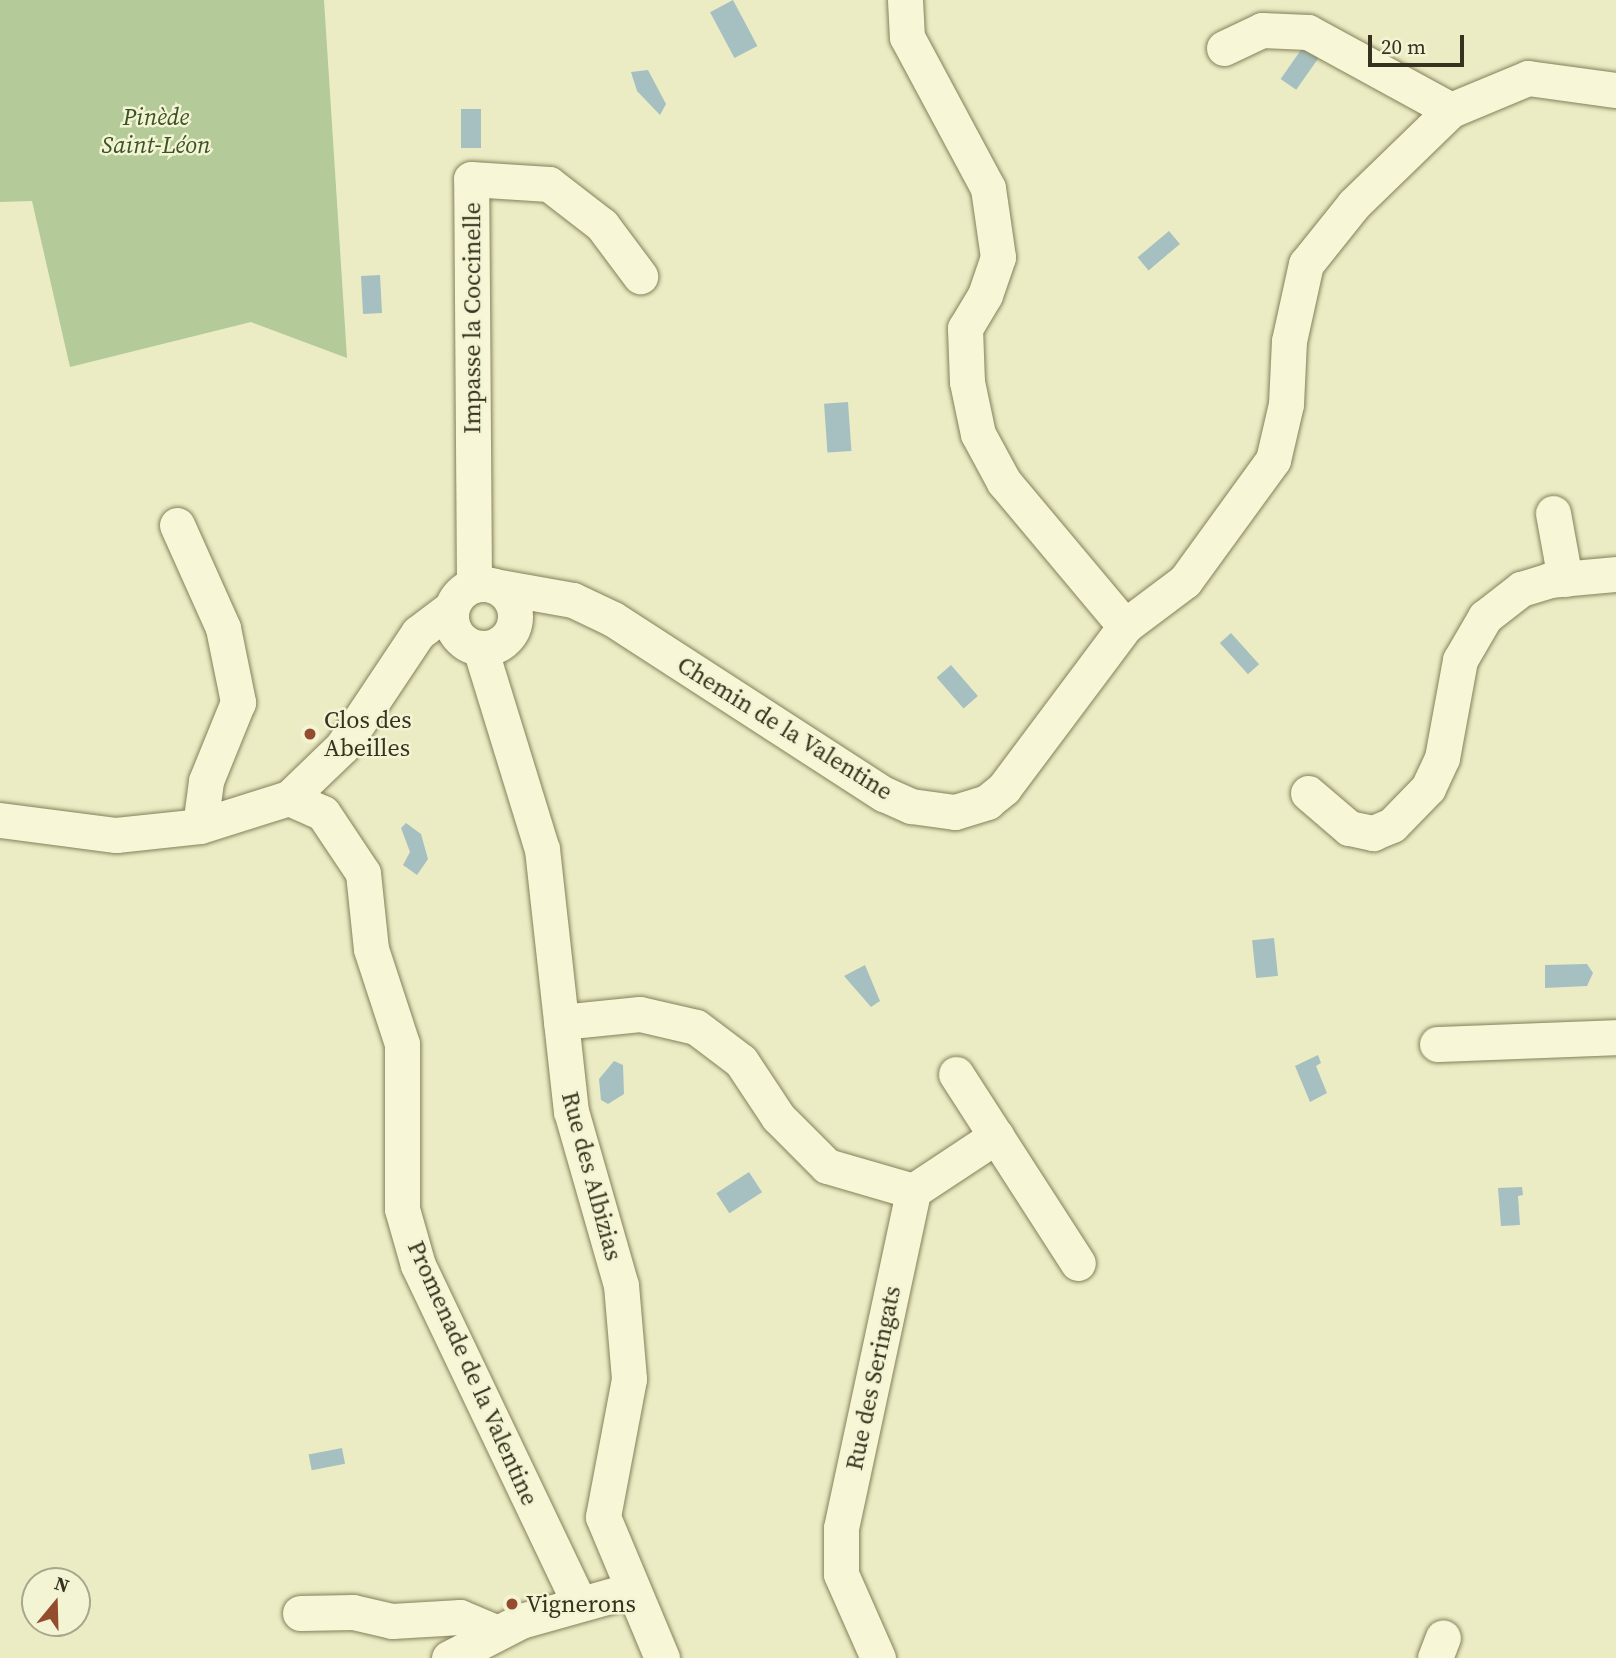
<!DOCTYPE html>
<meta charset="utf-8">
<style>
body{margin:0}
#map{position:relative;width:1616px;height:1658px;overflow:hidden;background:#ebecc4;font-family:"Source Serif 4",serif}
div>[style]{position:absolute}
.green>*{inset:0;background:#b4ca98}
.water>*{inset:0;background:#a6bfc0;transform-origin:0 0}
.roads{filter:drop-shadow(0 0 2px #86805b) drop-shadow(0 0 2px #86805b)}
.minor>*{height:35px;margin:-17.5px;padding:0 17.5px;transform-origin:17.5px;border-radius:17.5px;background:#f7f7d7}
.minor>.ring{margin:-17.5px;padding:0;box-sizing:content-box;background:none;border:35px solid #f7f7d7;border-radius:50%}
.dots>*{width:19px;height:19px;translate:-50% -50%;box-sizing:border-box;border:4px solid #f3f4d3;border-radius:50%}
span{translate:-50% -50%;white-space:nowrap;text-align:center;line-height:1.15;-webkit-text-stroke:5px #f3f4d3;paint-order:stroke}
.park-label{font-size:24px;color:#395226;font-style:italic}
.street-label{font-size:24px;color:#37321f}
.poi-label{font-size:24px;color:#37321f}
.left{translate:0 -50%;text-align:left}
.north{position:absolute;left:21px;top:1567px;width:70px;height:70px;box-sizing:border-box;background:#f3f4d3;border:2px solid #a8a68b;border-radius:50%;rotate:19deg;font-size:19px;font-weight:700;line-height:28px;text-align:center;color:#37321f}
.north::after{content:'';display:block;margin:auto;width:24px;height:32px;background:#934d2e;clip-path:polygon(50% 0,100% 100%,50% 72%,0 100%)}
.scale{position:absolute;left:1368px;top:35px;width:96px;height:32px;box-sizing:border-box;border:4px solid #37321f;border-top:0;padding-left:9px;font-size:21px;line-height:24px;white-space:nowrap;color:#37321f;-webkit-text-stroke:5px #f3f4d3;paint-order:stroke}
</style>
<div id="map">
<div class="green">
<i style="clip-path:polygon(0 0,324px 0,347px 358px,251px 322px,70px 367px,32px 201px,0 202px)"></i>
</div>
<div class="water">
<i style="left:733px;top:0;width:52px;height:26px;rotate:62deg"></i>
<i style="left:1303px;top:47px;width:19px;height:39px;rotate:35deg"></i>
<i style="clip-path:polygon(648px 70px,666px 104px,660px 115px,637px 91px,631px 72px)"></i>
<i style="left:461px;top:109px;width:20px;height:39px"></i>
<i style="left:1169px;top:231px;width:17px;height:41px;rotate:50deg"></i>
<i style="left:380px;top:275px;width:38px;height:19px;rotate:87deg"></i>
<i style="left:848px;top:402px;width:49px;height:24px;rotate:86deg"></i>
<i style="left:1231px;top:633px;width:42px;height:15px;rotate:48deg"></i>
<i style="left:951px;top:665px;width:41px;height:19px;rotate:49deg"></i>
<i style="clip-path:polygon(406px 823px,421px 834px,428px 859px,417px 875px,403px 865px,410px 852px,401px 828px)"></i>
<i style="left:1274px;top:938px;width:38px;height:22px;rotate:84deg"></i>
<i style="clip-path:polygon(1587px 964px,1593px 973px,1587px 986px,1545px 988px,1545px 965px)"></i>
<i style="clip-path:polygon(865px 965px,880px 1001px,871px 1007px,844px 976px)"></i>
<i style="clip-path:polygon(1318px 1055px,1321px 1063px,1316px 1066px,1327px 1093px,1310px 1102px,1295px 1066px)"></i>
<i style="clip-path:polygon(614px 1061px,623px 1065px,624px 1094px,608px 1104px,601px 1100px,599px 1079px)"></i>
<i style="left:749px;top:1172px;width:24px;height:39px;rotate:57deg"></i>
<i style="clip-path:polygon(1522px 1187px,1523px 1195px,1518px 1196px,1520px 1225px,1501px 1226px,1498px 1188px)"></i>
<i style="left:342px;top:1448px;width:16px;height:34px;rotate:79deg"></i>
</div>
<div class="roads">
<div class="minor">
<i style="left:905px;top:0;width:37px;rotate:87deg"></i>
<i style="left:907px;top:37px;width:171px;rotate:61.8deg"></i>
<i style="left:988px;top:188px;width:70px;rotate:81.8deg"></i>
<i style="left:998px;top:257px;width:40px;rotate:108.9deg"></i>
<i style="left:985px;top:295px;width:39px;rotate:121deg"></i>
<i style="left:965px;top:328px;width:54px;rotate:87.9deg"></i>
<i style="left:967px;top:382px;width:53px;rotate:78.1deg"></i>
<i style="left:978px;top:434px;width:55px;rotate:61.6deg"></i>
<i style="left:1004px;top:482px;width:188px;rotate:50deg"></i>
<i style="left:1224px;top:48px;width:42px;rotate:-25.3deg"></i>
<i style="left:1262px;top:30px;width:46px;rotate:2.5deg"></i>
<i style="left:1308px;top:32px;width:163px;rotate:28.6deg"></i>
<i style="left:1553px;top:513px;width:67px;rotate:79.7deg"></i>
<i style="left:177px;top:525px;width:113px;rotate:65.9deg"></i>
<i style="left:223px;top:628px;width:76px;rotate:78.5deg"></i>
<i style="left:238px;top:702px;width:85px;rotate:112.1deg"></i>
<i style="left:206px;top:781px;width:45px;rotate:97.6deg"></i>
<i class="ring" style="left:451px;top:584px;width:29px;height:29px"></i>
<i style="left:474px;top:585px;width:406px;rotate:-90.4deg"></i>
<i style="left:471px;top:179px;width:78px;rotate:3.7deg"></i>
<i style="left:549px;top:184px;width:67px;rotate:37.7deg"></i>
<i style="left:602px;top:225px;width:64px;rotate:53.3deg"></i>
<i style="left:494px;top:586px;width:80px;rotate:10deg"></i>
<i style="left:573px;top:600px;width:44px;rotate:25.4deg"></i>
<i style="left:613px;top:619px;width:323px;rotate:32.9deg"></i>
<i style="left:884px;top:794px;width:30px;rotate:24deg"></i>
<i style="left:911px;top:806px;width:44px;rotate:7.8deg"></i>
<i style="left:955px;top:812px;width:34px;rotate:-17deg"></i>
<i style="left:987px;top:802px;width:22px;rotate:-39deg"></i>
<i style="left:1004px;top:788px;width:202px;rotate:-53.2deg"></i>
<i style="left:1125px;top:626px;width:75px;rotate:-36.9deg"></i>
<i style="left:1185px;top:581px;width:150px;rotate:-54deg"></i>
<i style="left:1273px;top:460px;width:57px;rotate:-76.9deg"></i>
<i style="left:1286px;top:404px;width:63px;rotate:-87.3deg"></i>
<i style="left:1289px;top:341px;width:79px;rotate:-77.6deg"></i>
<i style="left:1306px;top:264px;width:77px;rotate:-51.3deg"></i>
<i style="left:1354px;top:204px;width:135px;rotate:-44.1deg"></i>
<i style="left:1451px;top:110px;width:83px;rotate:-22.6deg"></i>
<i style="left:1528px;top:78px;width:89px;rotate:7.8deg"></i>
<i style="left:480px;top:648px;width:210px;rotate:72.9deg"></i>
<i style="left:542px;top:849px;width:264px;rotate:83.7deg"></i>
<i style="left:571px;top:1111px;width:181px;rotate:74deg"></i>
<i style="left:621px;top:1285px;width:94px;rotate:85.1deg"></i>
<i style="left:629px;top:1379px;width:140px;rotate:100.7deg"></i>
<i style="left:603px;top:1517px;width:153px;rotate:67.3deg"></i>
<i style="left:1308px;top:793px;width:54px;rotate:40.5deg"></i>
<i style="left:1349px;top:828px;width:25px;rotate:12deg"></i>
<i style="left:1373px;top:833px;width:21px;rotate:-23deg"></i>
<i style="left:1392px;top:825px;width:52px;rotate:-45.8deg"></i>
<i style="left:1428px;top:788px;width:33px;rotate:-65deg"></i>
<i style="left:1442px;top:758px;width:100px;rotate:-79.6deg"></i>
<i style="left:1460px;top:660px;width:50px;rotate:-59.8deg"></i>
<i style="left:1485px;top:617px;width:46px;rotate:-37.9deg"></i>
<i style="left:1521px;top:589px;width:30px;rotate:-17deg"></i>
<i style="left:1550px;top:580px;width:66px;rotate:-5.2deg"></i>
<i style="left:289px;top:798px;width:37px;rotate:24deg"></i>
<i style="left:323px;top:813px;width:72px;rotate:56.3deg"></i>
<i style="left:363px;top:873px;width:76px;rotate:84deg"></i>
<i style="left:371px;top:949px;width:100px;rotate:71.9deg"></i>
<i style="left:402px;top:1044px;width:165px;rotate:90deg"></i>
<i style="left:402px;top:1209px;width:58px;rotate:74.1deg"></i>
<i style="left:418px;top:1265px;width:373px;rotate:64.5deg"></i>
<i style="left:0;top:820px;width:117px;rotate:7.4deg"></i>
<i style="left:116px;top:835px;width:84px;rotate:-6.1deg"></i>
<i style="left:200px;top:826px;width:93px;rotate:-17.5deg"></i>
<i style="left:289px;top:798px;width:74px;rotate:-43.9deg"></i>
<i style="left:342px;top:747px;width:137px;rotate:-56.3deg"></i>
<i style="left:418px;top:633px;width:41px;rotate:-37.1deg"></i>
<i style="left:561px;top:1022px;width:79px;rotate:-5.8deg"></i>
<i style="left:640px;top:1014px;width:57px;rotate:13.1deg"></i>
<i style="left:696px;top:1027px;width:56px;rotate:37.1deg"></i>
<i style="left:741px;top:1061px;width:67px;rotate:56.5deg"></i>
<i style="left:778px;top:1117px;width:69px;rotate:45deg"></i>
<i style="left:827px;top:1166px;width:90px;rotate:16.2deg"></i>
<i style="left:1437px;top:1044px;width:179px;rotate:-2.2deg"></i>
<i style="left:956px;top:1074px;width:74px;rotate:57.2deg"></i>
<i style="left:300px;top:1613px;width:53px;rotate:-1.1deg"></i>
<i style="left:353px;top:1612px;width:40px;rotate:13deg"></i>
<i style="left:392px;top:1621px;width:68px;rotate:-3.4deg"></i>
<i style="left:460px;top:1617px;width:38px;rotate:23deg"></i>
<i style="left:449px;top:1658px;width:81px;rotate:-27.2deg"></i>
<i style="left:521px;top:1621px;width:114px;rotate:-15.7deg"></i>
<i style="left:878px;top:1658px;width:92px;rotate:-113.8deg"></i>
<i style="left:841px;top:1574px;width:46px;rotate:-90deg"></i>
<i style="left:841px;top:1528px;width:345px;rotate:-77.9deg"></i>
<i style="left:913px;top:1191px;width:100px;rotate:-33.5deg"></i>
<i style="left:996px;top:1136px;width:151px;rotate:57.2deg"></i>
<i style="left:1435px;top:1658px;width:22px;rotate:-69deg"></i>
</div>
</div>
<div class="dots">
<i style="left:310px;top:734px;background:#934d2e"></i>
<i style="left:512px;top:1604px;background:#934d2e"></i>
</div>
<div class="park-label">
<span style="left:156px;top:131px">Pinède<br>Saint-Léon</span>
</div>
<div class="street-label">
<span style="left:472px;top:318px;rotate:-90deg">Impasse la Coccinelle</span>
<span style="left:785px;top:728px;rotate:32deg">Chemin de la Valentine</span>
<span style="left:592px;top:1176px;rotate:75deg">Rue des Albizias</span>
<span style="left:473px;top:1373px;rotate:66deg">Promenade de la Valentine</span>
<span style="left:873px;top:1378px;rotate:-78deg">Rue des Seringats</span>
</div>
<div class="poi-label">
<span class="left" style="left:324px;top:734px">Clos des<br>Abeilles</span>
<span class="left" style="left:526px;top:1604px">Vignerons</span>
</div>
<div class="north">N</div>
<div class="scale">20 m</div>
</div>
